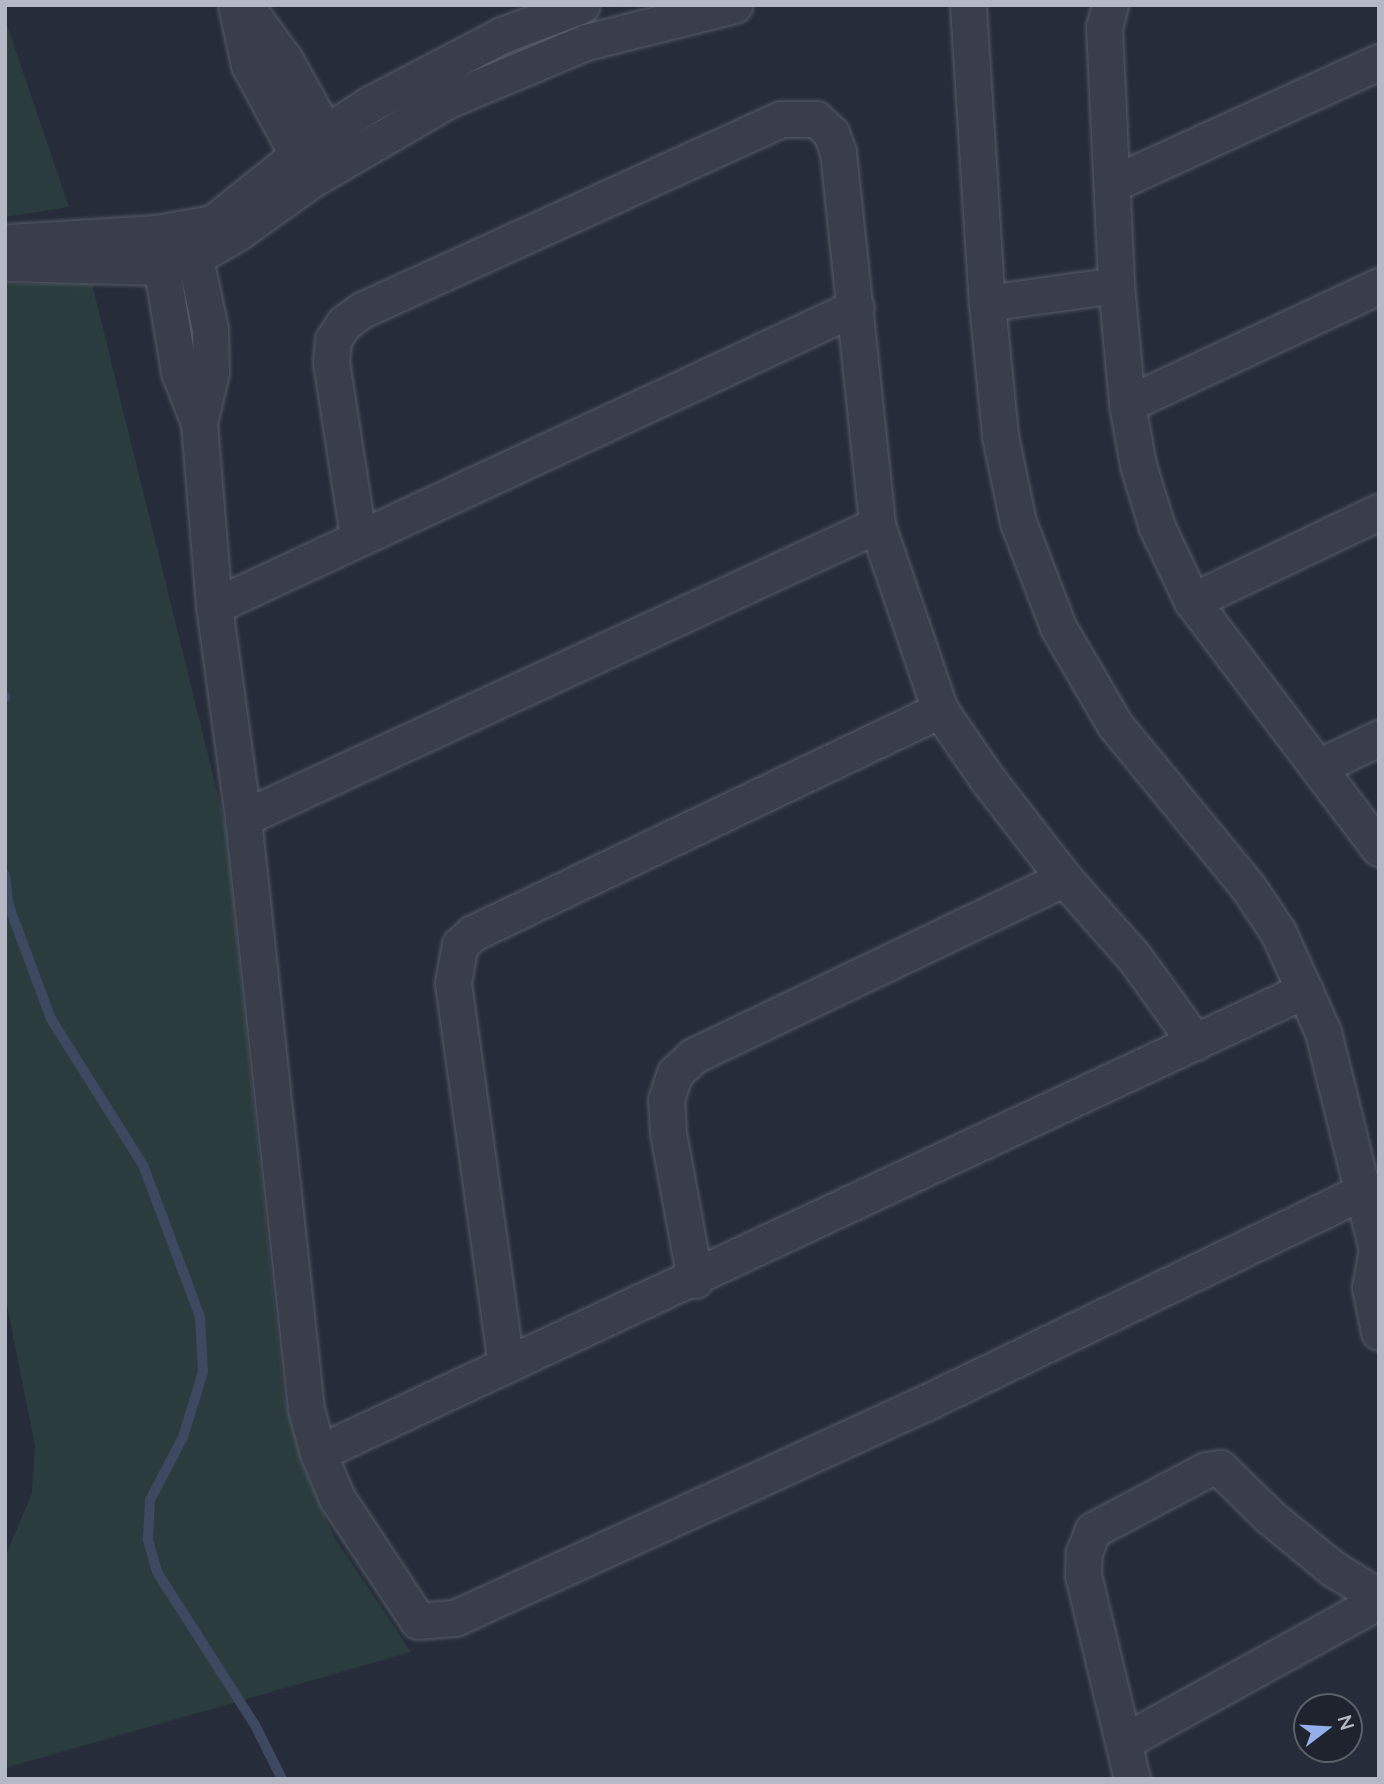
<!DOCTYPE html>
<style>
body{margin:0}
#map{position:relative;width:1384px;height:1784px;overflow:hidden;background:#262c39;font-family:Lato,sans-serif}
div>[style]{position:absolute}
.green>*{inset:0;background:#2b3c3e}
.stream>*{height:10px;margin:-5px;padding:0 5px;transform-origin:5px;border-radius:5px;background:#3d4960}
.roads{filter:drop-shadow(0 0 2px #575c67) drop-shadow(0 0 2px #575c67)}
.minor>*{height:35px;margin:-17.5px;padding:0 17.5px;transform-origin:17.5px;border-radius:17.5px;background:#393e4a}
span{translate:-50% -50%;white-space:nowrap;text-align:center;line-height:1.15;-webkit-text-stroke:7px #1e232e;paint-order:stroke}
.frame{position:absolute;inset:0;border:7px solid #b4b9c5;pointer-events:none}
.north{position:absolute;left:1293px;top:1693px;width:70px;height:70px;box-sizing:border-box;background:#1e232e;border:2px solid #5a5f6a;border-radius:50%;rotate:73deg;font-size:19px;font-weight:700;line-height:28px;text-align:center;color:#b4b9c5}
.north::after{content:'';display:block;margin:auto;width:24px;height:32px;background:#94adeb;clip-path:polygon(50% 0,100% 100%,50% 72%,0 100%)}
</style>
<div id="map">
<div class="green">
<i style="clip-path:polygon(5px 19px,69px 207px,5px 217px)"></i>
<i style="clip-path:polygon(5px 284px,92px 284px,225px 824px,284px 1397px,302px 1464px,334px 1537px,411px 1652px,5px 1768px,5px 1557px,32px 1493px,35px 1446px,5px 1295px)"></i>
</div>
<div class="stream">
<i style="left:5px;top:696px;width:2px;rotate:90deg"></i>
<i style="left:5px;top:875px;width:31px;rotate:83deg"></i>
<i style="left:9px;top:906px;width:121px;rotate:69.6deg"></i>
<i style="left:51px;top:1019px;width:173px;rotate:57.8deg"></i>
<i style="left:143px;top:1165px;width:162px;rotate:69.4deg"></i>
<i style="left:200px;top:1317px;width:55px;rotate:86.9deg"></i>
<i style="left:203px;top:1372px;width:68px;rotate:107.1deg"></i>
<i style="left:183px;top:1437px;width:71px;rotate:117.6deg"></i>
<i style="left:150px;top:1500px;width:40px;rotate:92.9deg"></i>
<i style="left:148px;top:1540px;width:33px;rotate:74deg"></i>
<i style="left:157px;top:1572px;width:182px;rotate:57.4deg"></i>
<i style="left:255px;top:1725px;width:60px;rotate:63.4deg"></i>
</div>
<div class="roads">
<div class="minor">
<i style="left:236px;top:5px;width:61px;rotate:77.8deg"></i>
<i style="left:249px;top:65px;width:124px;rotate:61.6deg"></i>
<i style="left:245px;top:5px;width:68px;rotate:54deg"></i>
<i style="left:285px;top:60px;width:105px;rotate:61deg"></i>
<i style="left:968px;top:5px;width:299px;rotate:86.4deg"></i>
<i style="left:1110px;top:5px;width:23px;rotate:105deg"></i>
<i style="left:1104px;top:27px;width:258px;rotate:87.3deg"></i>
<i style="left:1116px;top:285px;width:120px;rotate:84.7deg"></i>
<i style="left:1127px;top:404px;width:62px;rotate:79.8deg"></i>
<i style="left:1138px;top:465px;width:65px;rotate:73deg"></i>
<i style="left:1157px;top:527px;width:82px;rotate:64.7deg"></i>
<i style="left:1192px;top:601px;width:310px;rotate:52.9deg"></i>
<i style="left:1112px;top:184px;width:294px;rotate:-24.6deg"></i>
<i style="left:156px;top:233px;width:141px;rotate:80.6deg"></i>
<i style="left:179px;top:372px;width:55px;rotate:68.6deg"></i>
<i style="left:199px;top:423px;width:184px;rotate:85.3deg"></i>
<i style="left:214px;top:606px;width:214px;rotate:82.2deg"></i>
<i style="left:243px;top:818px;width:594px;rotate:83.92deg"></i>
<i style="left:306px;top:1409px;width:46px;rotate:74.7deg"></i>
<i style="left:318px;top:1453px;width:49px;rotate:67.1deg"></i>
<i style="left:337px;top:1498px;width:147px;rotate:56.6deg"></i>
<i style="left:418px;top:1621px;width:37px;rotate:-5deg"></i>
<i style="left:455px;top:1618px;width:517px;rotate:-24.58deg"></i>
<i style="left:925px;top:1403px;width:485px;rotate:-25.8deg"></i>
<i style="left:190px;top:235px;width:96px;rotate:78deg"></i>
<i style="left:210px;top:329px;width:43px;rotate:88.7deg"></i>
<i style="left:211px;top:372px;width:52px;rotate:103.2deg"></i>
<i style="left:9px;top:242px;width:147px;rotate:-3.5deg"></i>
<i style="left:156px;top:233px;width:58px;rotate:-10deg"></i>
<i style="left:213px;top:223px;width:144px;rotate:-38.8deg"></i>
<i style="left:325px;top:133px;width:54px;rotate:-32.8deg"></i>
<i style="left:370px;top:104px;width:149px;rotate:-27.6deg"></i>
<i style="left:502px;top:35px;width:85px;rotate:-20.6deg"></i>
<i style="left:5px;top:263px;width:155px;rotate:1.5deg"></i>
<i style="left:160px;top:267px;width:36px;rotate:-16deg"></i>
<i style="left:195px;top:257px;width:48px;rotate:-29.7deg"></i>
<i style="left:237px;top:233px;width:91px;rotate:-35.6deg"></i>
<i style="left:311px;top:180px;width:159px;rotate:-30.3deg"></i>
<i style="left:448px;top:100px;width:150px;rotate:-22.8deg"></i>
<i style="left:586px;top:42px;width:153px;rotate:-14deg"></i>
<i style="left:1116px;top:285px;width:130px;rotate:172.1deg"></i>
<i style="left:987px;top:303px;width:134px;rotate:84.4deg"></i>
<i style="left:1000px;top:436px;width:88px;rotate:78.2deg"></i>
<i style="left:1018px;top:522px;width:112px;rotate:69.1deg"></i>
<i style="left:1058px;top:627px;width:113px;rotate:59.8deg"></i>
<i style="left:1115px;top:725px;width:210px;rotate:50.6deg"></i>
<i style="left:1248px;top:887px;width:54px;rotate:56.3deg"></i>
<i style="left:1278px;top:932px;width:110px;rotate:65.8deg"></i>
<i style="left:1323px;top:1032px;width:234px;rotate:76.1deg"></i>
<i style="left:1127px;top:404px;width:278px;rotate:-25.1deg"></i>
<i style="left:358px;top:536px;width:176px;rotate:-98.8deg"></i>
<i style="left:331px;top:362px;width:22px;rotate:-85deg"></i>
<i style="left:333px;top:340px;width:20px;rotate:-57deg"></i>
<i style="left:344px;top:323px;width:22px;rotate:-36deg"></i>
<i style="left:362px;top:310px;width:460px;rotate:-24.5deg"></i>
<i style="left:781px;top:119px;width:35px"></i>
<i style="left:816px;top:119px;width:21px;rotate:43deg"></i>
<i style="left:831px;top:133px;width:20px;rotate:70deg"></i>
<i style="left:838px;top:152px;width:375px;rotate:84deg"></i>
<i style="left:877px;top:525px;width:195px;rotate:71.2deg"></i>
<i style="left:940px;top:710px;width:85px;rotate:55.6deg"></i>
<i style="left:988px;top:780px;width:124px;rotate:52.2deg"></i>
<i style="left:1064px;top:878px;width:106px;rotate:48.5deg"></i>
<i style="left:1134px;top:957px;width:105px;rotate:54.3deg"></i>
<i style="left:1192px;top:601px;width:207px;rotate:-25.5deg"></i>
<i style="left:214px;top:606px;width:708px;rotate:-24.97deg"></i>
<i style="left:1318px;top:767px;width:68px;rotate:-25.4deg"></i>
<i style="left:243px;top:818px;width:698px;rotate:-24.8deg"></i>
<i style="left:1376px;top:1254px;width:34px;rotate:100deg"></i>
<i style="left:1370px;top:1287px;width:46px;rotate:78.7deg"></i>
<i style="left:695px;top:1280px;width:149px;rotate:-100.4deg"></i>
<i style="left:668px;top:1133px;width:33px;rotate:-93deg"></i>
<i style="left:666px;top:1100px;width:28px;rotate:-72deg"></i>
<i style="left:675px;top:1073px;width:25px;rotate:-43deg"></i>
<i style="left:693px;top:1056px;width:411px;rotate:-25.6deg"></i>
<i style="left:506px;top:1365px;width:386px;rotate:-97.9deg"></i>
<i style="left:453px;top:983px;width:39px;rotate:-80deg"></i>
<i style="left:460px;top:945px;width:18px;rotate:-43deg"></i>
<i style="left:473px;top:933px;width:518px;rotate:-25.53deg"></i>
<i style="left:318px;top:1453px;width:1090px;rotate:-25.13deg"></i>
<i style="left:1125px;top:1741px;width:290px;rotate:-28.9deg"></i>
<i style="left:1132px;top:1779px;width:210px;rotate:-103.5deg"></i>
<i style="left:1083px;top:1575px;width:23px;rotate:-88deg"></i>
<i style="left:1084px;top:1552px;width:24px;rotate:-68deg"></i>
<i style="left:1093px;top:1530px;width:128px;rotate:-28deg"></i>
<i style="left:1206px;top:1470px;width:14px;rotate:-8deg"></i>
<i style="left:1220px;top:1468px;width:70px;rotate:44.4deg"></i>
<i style="left:1270px;top:1517px;width:80px;rotate:39.4deg"></i>
<i style="left:1332px;top:1568px;width:55px;rotate:31.7deg"></i>
</div>
</div>
<div class="frame"></div>
<div class="north">N</div>
</div>
